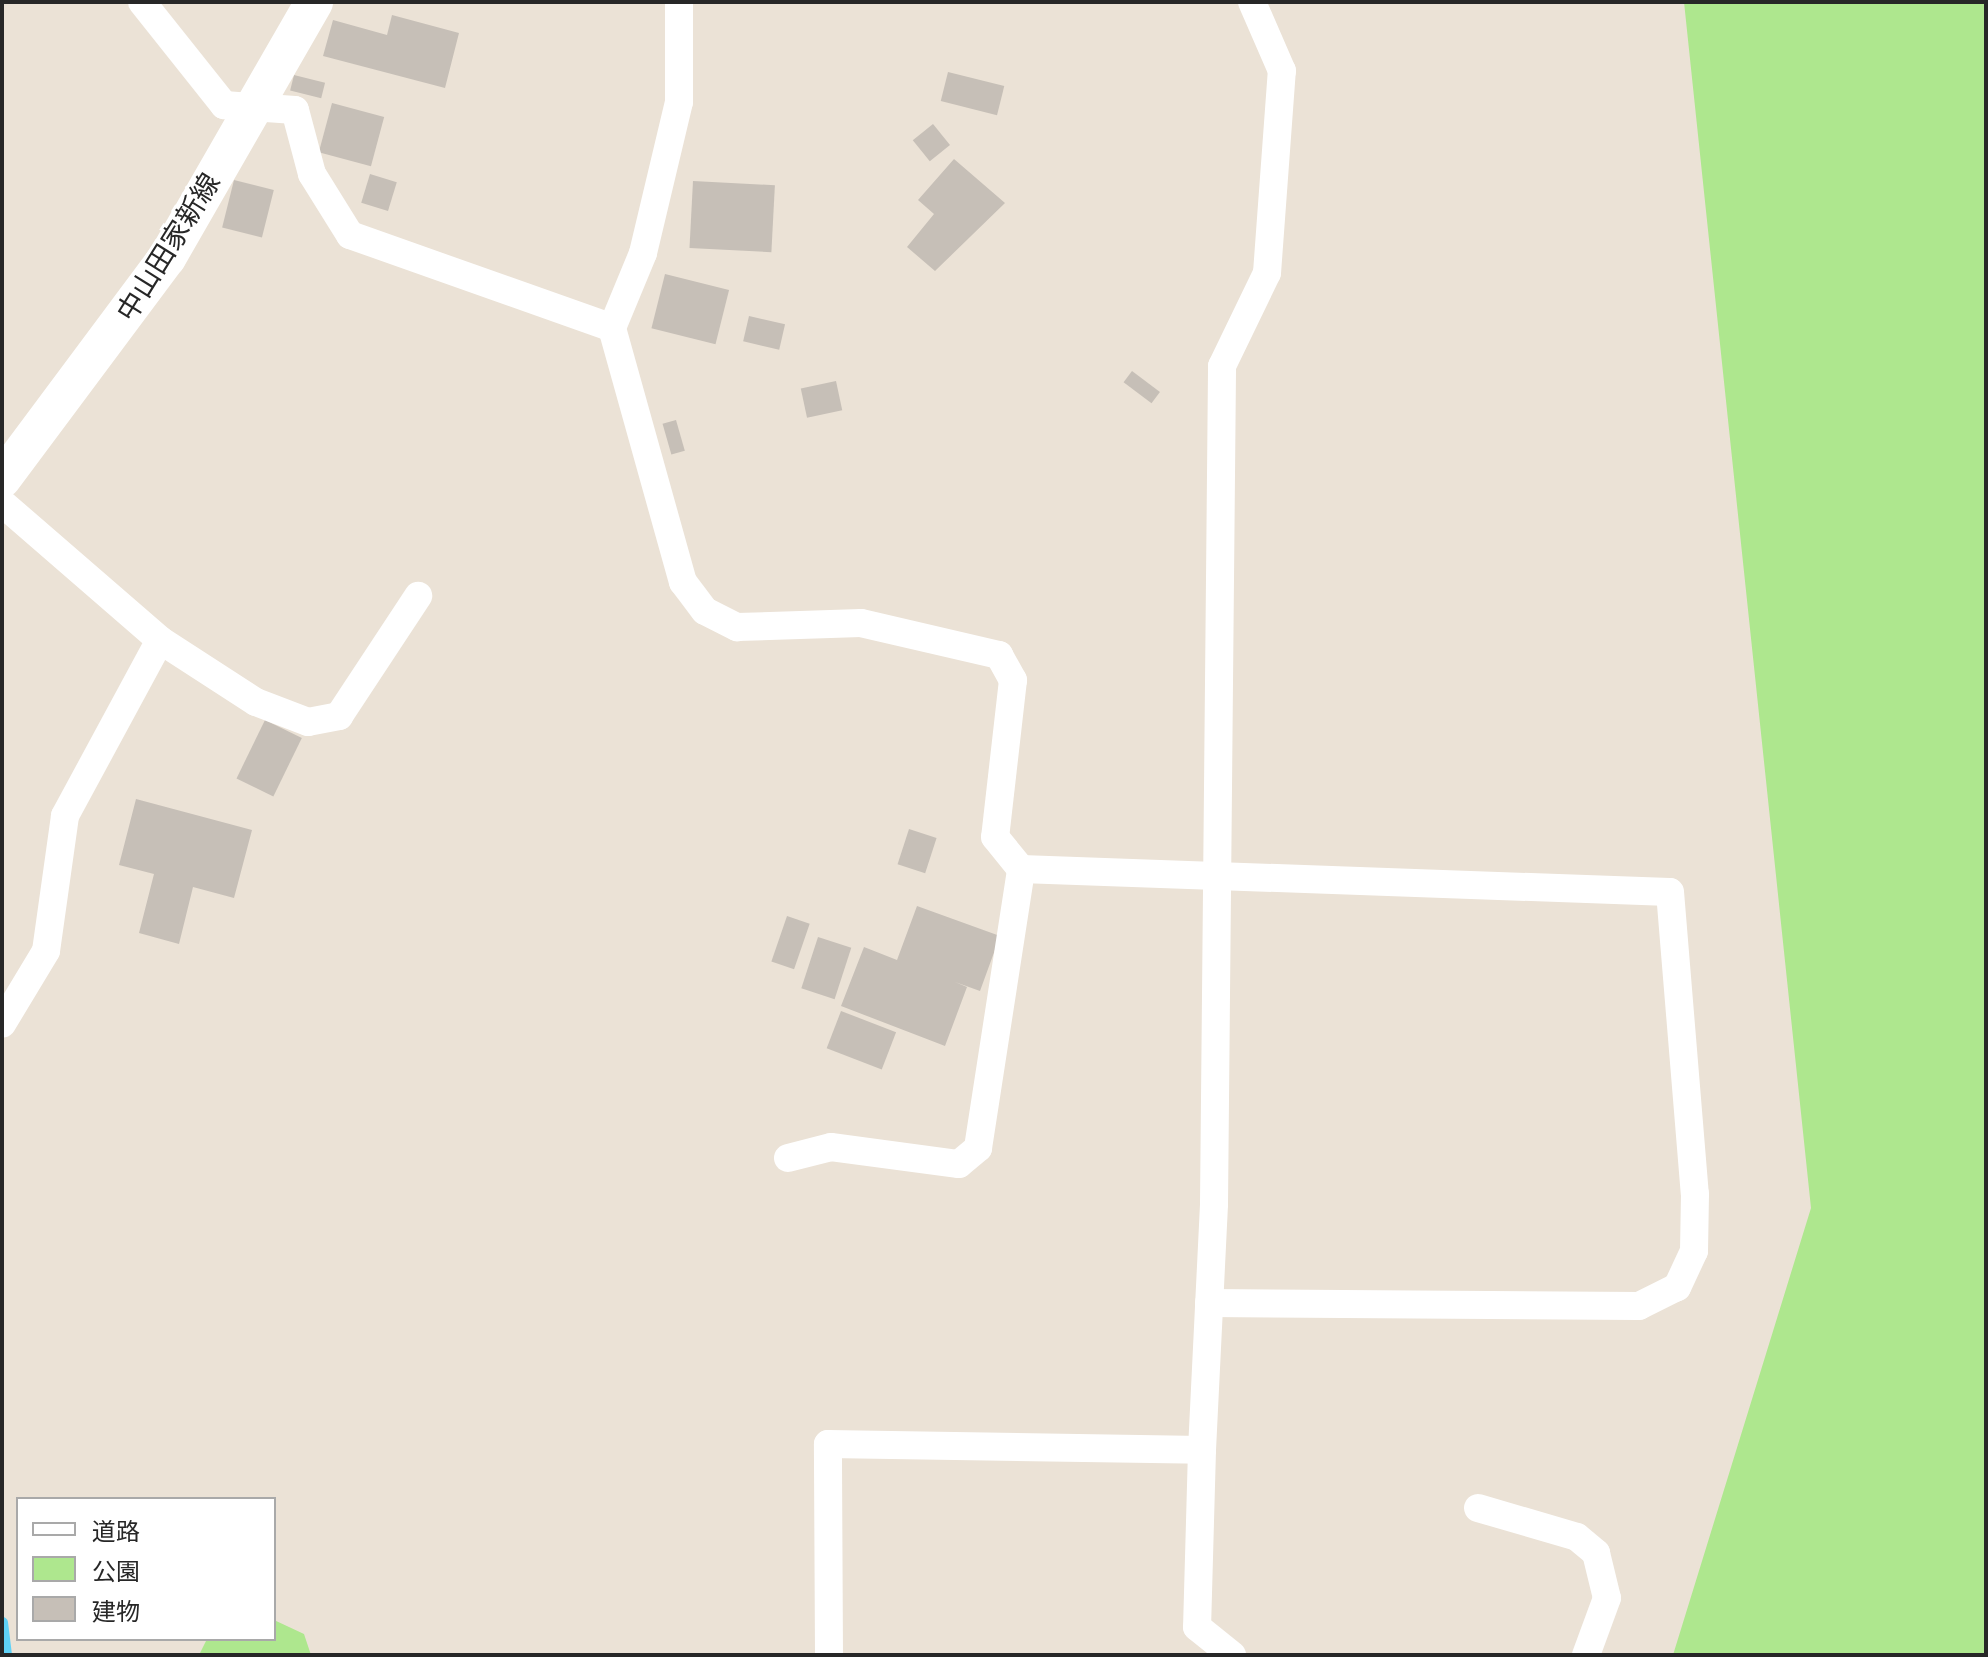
<!DOCTYPE html>
<meta charset="utf-8">
<style>
body{margin:0}
#map{position:relative;width:1988px;height:1657px;overflow:hidden;background:#ebe2d6;font-family:"PT Sans Narrow","Noto Sans JP",sans-serif}
div>[style]{position:absolute}
.green>*{inset:0;background:#aee78e}
.stream>*{height:11px;margin:-5.5px;padding:0 5.5px;transform-origin:5.5px;border-radius:5.5px;background:#5fd2f7}
.building>*{inset:0;background:#c6bfb7;transform-origin:0 0}
.street>*{height:28px;margin:-14px;padding:0 14px;transform-origin:14px;border-radius:14px;background:#fff}
.secondary>*{height:38px;margin:-19px;padding:0 19px;transform-origin:19px;border-radius:19px;background:#fff}
span{translate:-50% -50%;white-space:nowrap;text-align:center;line-height:1.15;-webkit-text-stroke:6px #fff;paint-order:stroke}
.street-label{font-size:28px;color:#272727}
.frame{position:absolute;inset:0;border:4px solid #272727;pointer-events:none}
.legend{position:absolute;left:16px;top:1497px;width:260px;height:144px;box-sizing:border-box;background:#fff;border:2px solid #a9a9a9;margin:0;padding:10px 14px;list-style:none;font-size:24px;color:#272727}
.legend li{display:flex;align-items:center;gap:16px;height:40px}
.legend b{width:40px;border:2px solid #a9a9a9}
</style>
<div id="map">
<div class="green">
<i style="clip-path:polygon(1684px 2px,1986px 2px,1986px 1655px,1673px 1655px,1811px 1208px)"></i>
<i style="clip-path:polygon(274px 1620px,304px 1634px,311px 1655px,199px 1655px,207px 1639px,274px 1639px)"></i>
</div>
<div class="stream">
<i style="left:2px;top:1622px;width:33px;rotate:83deg"></i>
</div>
<div class="building">
<i style="clip-path:polygon(392px 15px,459px 33px,445px 88px,323px 56px,333px 20px,387px 35px)"></i>
<i style="left:948px;top:72px;width:58px;height:30px;rotate:14deg"></i>
<i style="left:294px;top:75px;width:32px;height:16px;rotate:14deg"></i>
<i style="left:332px;top:103px;width:54px;height:51px;rotate:15deg"></i>
<i style="left:933px;top:124px;width:27px;height:26px;rotate:51deg"></i>
<i style="clip-path:polygon(954px 159px,1005px 203px,935px 271px,907px 247px,934px 214px,918px 200px)"></i>
<i style="left:370px;top:174px;width:28px;height:30px;rotate:17deg"></i>
<i style="left:234px;top:180px;width:41px;height:49px;rotate:14deg"></i>
<i style="left:693px;top:181px;width:82px;height:67px;rotate:3deg"></i>
<i style="left:665px;top:274px;width:66px;height:56px;rotate:14deg"></i>
<i style="left:749px;top:316px;width:37px;height:26px;rotate:13deg"></i>
<i style="left:1132px;top:371px;width:35px;height:14px;rotate:37deg"></i>
<i style="left:836px;top:381px;width:30px;height:36px;rotate:78deg"></i>
<i style="left:676px;top:420px;width:32px;height:14px;rotate:74deg"></i>
<i style="left:265px;top:720px;width:41px;height:65px;rotate:26deg"></i>
<i style="clip-path:polygon(136px 799px,252px 830px,234px 898px,193px 887px,179px 944px,139px 933px,154px 874px,119px 865px)"></i>
<i style="left:909px;top:829px;width:29px;height:37px;rotate:18deg"></i>
<i style="clip-path:polygon(917px 906px,1000px 936px,980px 991px,955px 982px,967px 987px,945px 1046px,841px 1006px,864px 947px,897px 960px)"></i>
<i style="left:787px;top:916px;width:24px;height:48px;rotate:19deg"></i>
<i style="left:818px;top:937px;width:35px;height:54px;rotate:18deg"></i>
<i style="left:841px;top:1011px;width:59px;height:40px;rotate:21deg"></i>
</div>
<div class="street">
<i style="left:142px;top:2px;width:132px;rotate:51.5deg"></i>
<i style="left:224px;top:105px;width:71px;rotate:4deg"></i>
<i style="left:295px;top:110px;width:66px;rotate:75.1deg"></i>
<i style="left:312px;top:174px;width:72px;rotate:58.1deg"></i>
<i style="left:350px;top:235px;width:278px;rotate:19.5deg"></i>
<i style="left:612px;top:328px;width:264px;rotate:74.4deg"></i>
<i style="left:683px;top:582px;width:36px;rotate:53deg"></i>
<i style="left:705px;top:611px;width:36px;rotate:27deg"></i>
<i style="left:737px;top:627px;width:124px;rotate:-1.8deg"></i>
<i style="left:861px;top:623px;width:142px;rotate:13.1deg"></i>
<i style="left:999px;top:655px;width:29px;rotate:61deg"></i>
<i style="left:1013px;top:680px;width:158px;rotate:96.5deg"></i>
<i style="left:995px;top:837px;width:41px;rotate:50.9deg"></i>
<i style="left:1021px;top:869px;width:649px;rotate:2.03deg"></i>
<i style="left:1670px;top:892px;width:303px;rotate:85.3deg"></i>
<i style="left:1695px;top:1194px;width:57px;rotate:91deg"></i>
<i style="left:1694px;top:1251px;width:40px;rotate:115deg"></i>
<i style="left:1677px;top:1287px;width:42px;rotate:153.4deg"></i>
<i style="left:1639px;top:1306px;width:430px;rotate:-179.6deg"></i>
<i style="left:612px;top:328px;width:81px;rotate:-67.5deg"></i>
<i style="left:643px;top:253px;width:155px;rotate:-76.6deg"></i>
<i style="left:679px;top:102px;width:100px;rotate:-90deg"></i>
<i style="left:2px;top:503px;width:209px;rotate:40.9deg"></i>
<i style="left:160px;top:640px;width:200px;rotate:118.4deg"></i>
<i style="left:65px;top:816px;width:136px;rotate:98deg"></i>
<i style="left:46px;top:951px;width:85px;rotate:121.1deg"></i>
<i style="left:160px;top:640px;width:114px;rotate:32.9deg"></i>
<i style="left:256px;top:702px;width:56px;rotate:21deg"></i>
<i style="left:308px;top:722px;width:32px;rotate:-11deg"></i>
<i style="left:339px;top:716px;width:144px;rotate:-56.6deg"></i>
<i style="left:788px;top:1158px;width:44px;rotate:-14.3deg"></i>
<i style="left:831px;top:1147px;width:129px;rotate:7.6deg"></i>
<i style="left:959px;top:1164px;width:25px;rotate:-40deg"></i>
<i style="left:978px;top:1148px;width:282px;rotate:-81.2deg"></i>
<i style="left:1202px;top:1450px;width:177px;rotate:91.6deg"></i>
<i style="left:1197px;top:1627px;width:45px;rotate:38.7deg"></i>
<i style="left:1478px;top:1508px;width:103px;rotate:16.3deg"></i>
<i style="left:1577px;top:1537px;width:25px;rotate:40deg"></i>
<i style="left:1596px;top:1553px;width:46px;rotate:76.3deg"></i>
<i style="left:1607px;top:1598px;width:61px;rotate:110.2deg"></i>
<i style="left:829px;top:1655px;width:211px;rotate:-90.3deg"></i>
<i style="left:828px;top:1444px;width:374px;rotate:0.9deg"></i>
<i style="left:1202px;top:1450px;width:246px;rotate:-87.2deg"></i>
<i style="left:1214px;top:1204px;width:838px;rotate:-89.45deg"></i>
<i style="left:1222px;top:366px;width:103px;rotate:-64.2deg"></i>
<i style="left:1267px;top:273px;width:203px;rotate:-85.8deg"></i>
<i style="left:1282px;top:71px;width:75px;rotate:-113.5deg"></i>
</div>
<div class="secondary">
<i style="left:2px;top:479px;width:276px;rotate:-53.3deg"></i>
<i style="left:167px;top:258px;width:295px;rotate:-60.1deg"></i>
</div>
<div class="street-label">
<span style="left:168px;top:247px;rotate:-58deg">中山田家新線</span>
</div>
<div class="frame"></div>
<ul class="legend">
<li><b style="height:10px;background:#fff"></b>道路</li>
<li><b style="height:22px;background:#aee78e"></b>公園</li>
<li><b style="height:22px;background:#c6bfb7"></b>建物</li>
</ul>
</div>
